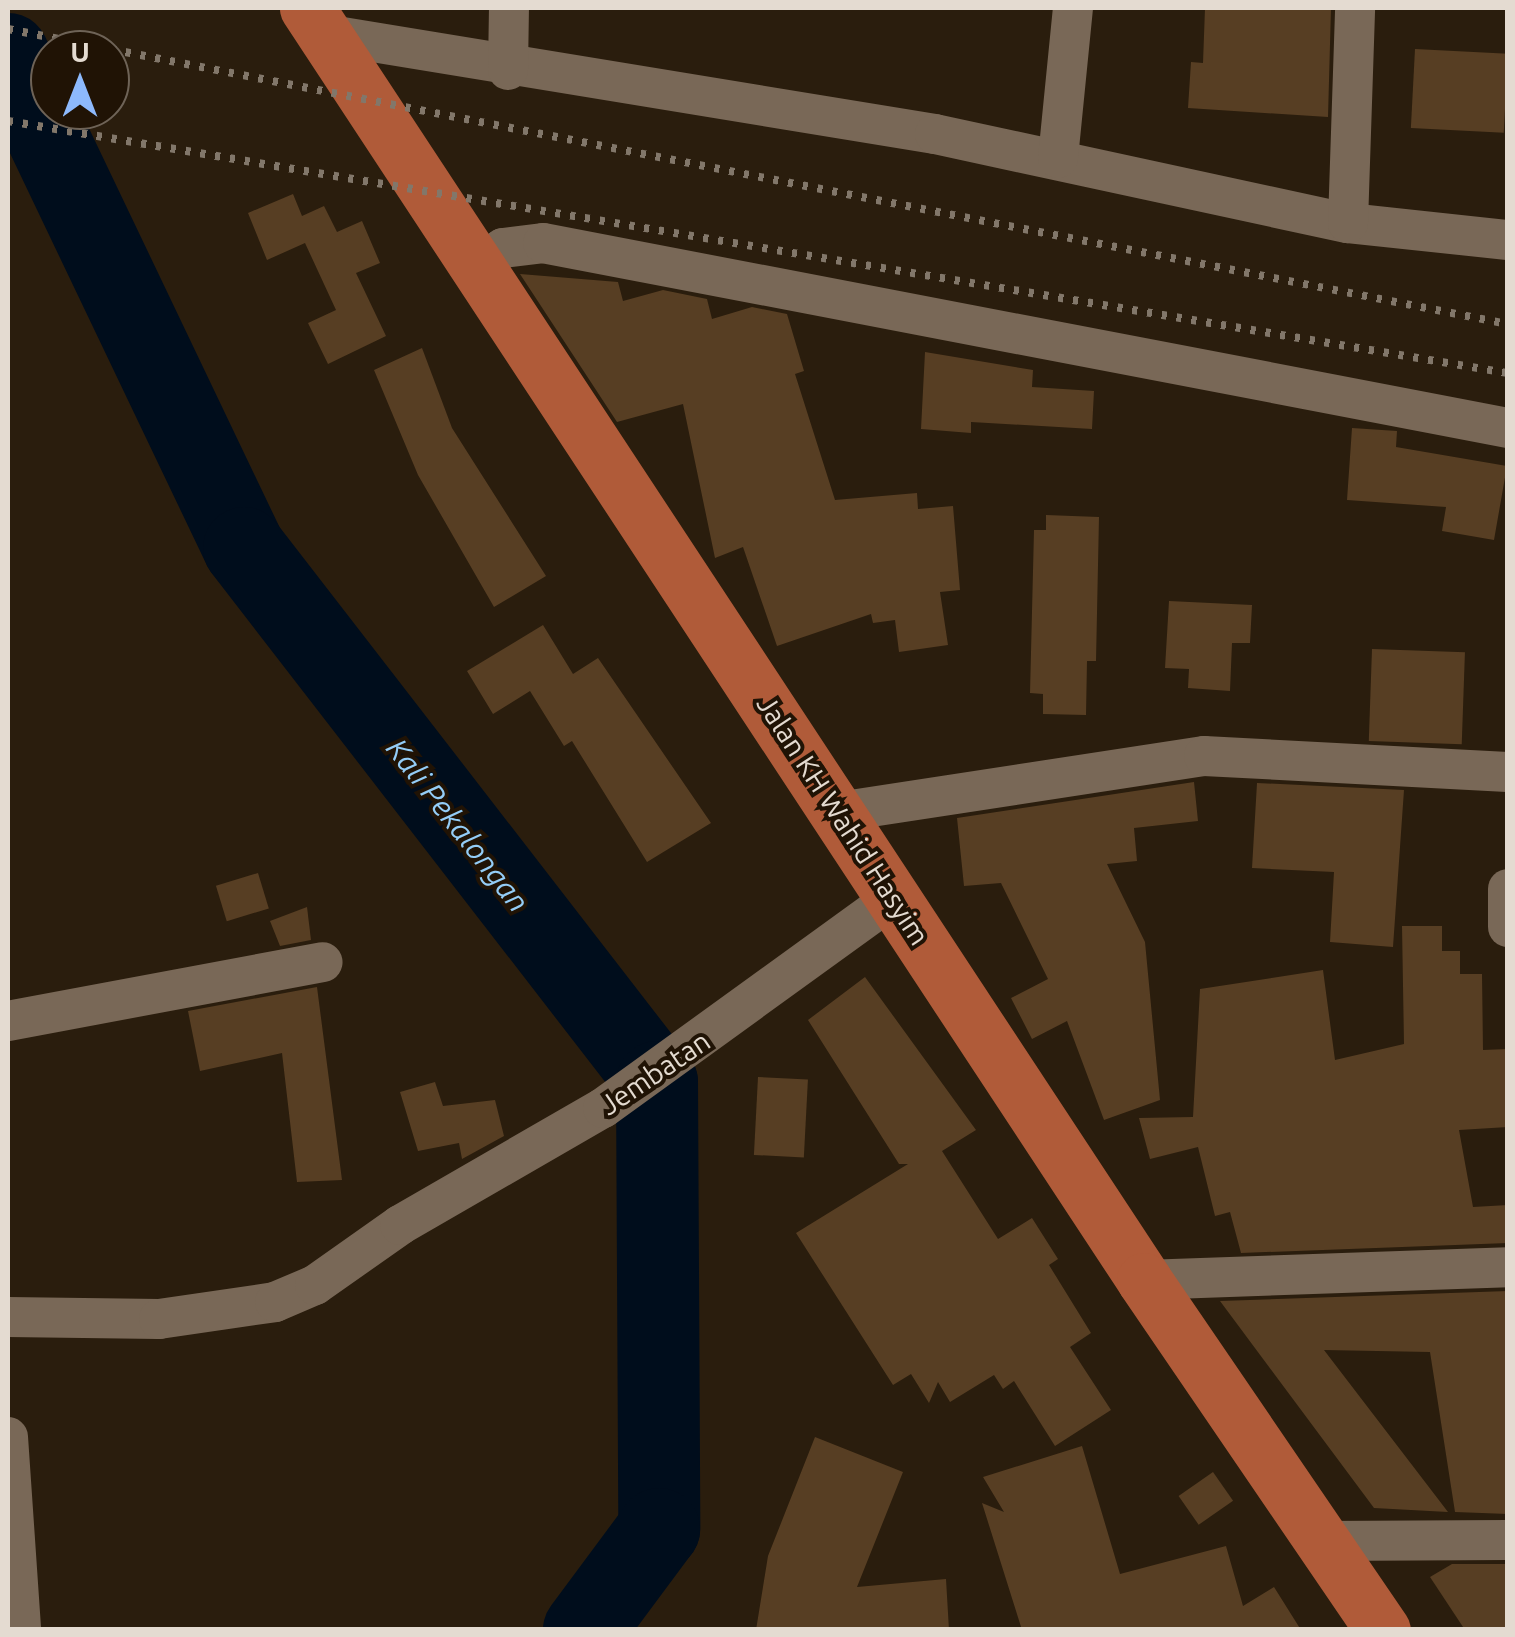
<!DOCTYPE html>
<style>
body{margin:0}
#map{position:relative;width:1515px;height:1637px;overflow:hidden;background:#2a1d0d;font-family:Ubuntu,sans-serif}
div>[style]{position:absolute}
.river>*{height:82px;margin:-41px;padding:0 41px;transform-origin:41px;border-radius:41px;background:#000d1c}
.building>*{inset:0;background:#573e23;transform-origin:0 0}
.minor>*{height:40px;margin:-20px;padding:0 20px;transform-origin:20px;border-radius:20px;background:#796857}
.primary>*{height:55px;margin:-27.5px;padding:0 27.5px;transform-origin:27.5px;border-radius:27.5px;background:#b05b39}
.rail>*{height:8px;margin-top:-4px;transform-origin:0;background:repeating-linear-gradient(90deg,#82776a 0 5px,transparent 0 15px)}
span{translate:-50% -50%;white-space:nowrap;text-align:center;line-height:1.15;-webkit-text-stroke:8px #201305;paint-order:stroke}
.street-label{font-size:28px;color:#e4dbd1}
.water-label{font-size:30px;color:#94cdf7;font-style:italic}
.frame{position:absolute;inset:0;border:10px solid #e4dbd1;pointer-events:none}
.north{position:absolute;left:30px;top:30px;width:100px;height:100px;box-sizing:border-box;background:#201305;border:2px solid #6e6357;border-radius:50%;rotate:0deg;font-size:28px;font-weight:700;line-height:40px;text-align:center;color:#e4dbd1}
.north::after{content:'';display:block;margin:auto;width:35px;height:45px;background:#8db9fc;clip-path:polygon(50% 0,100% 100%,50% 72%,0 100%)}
</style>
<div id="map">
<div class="river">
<i style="left:8px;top:54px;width:547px;rotate:64.46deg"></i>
<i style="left:244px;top:548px;width:675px;rotate:52.28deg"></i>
<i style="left:657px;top:1082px;width:447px;rotate:89.7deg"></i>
<i style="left:659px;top:1529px;width:126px;rotate:126.6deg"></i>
</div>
<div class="building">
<i style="clip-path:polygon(1205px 8px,1331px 8px,1328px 117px,1188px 108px,1191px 62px,1203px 63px)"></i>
<i style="left:1415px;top:49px;width:93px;height:79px;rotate:3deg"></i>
<i style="clip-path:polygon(293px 194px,302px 216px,324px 206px,337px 232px,362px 221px,380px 263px,356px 273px,386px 336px,328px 364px,308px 323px,336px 310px,305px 243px,267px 260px,248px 213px)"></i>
<i style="clip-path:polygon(520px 274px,618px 282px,623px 301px,663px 290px,707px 299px,712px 319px,752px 307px,787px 314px,804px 371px,795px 374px,835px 500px,917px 493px,918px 509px,953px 506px,960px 590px,940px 592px,948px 645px,899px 652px,895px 620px,873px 623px,871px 614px,777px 646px,743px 547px,715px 558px,683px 404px,617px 422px)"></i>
<i style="clip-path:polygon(422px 348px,452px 428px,546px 576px,494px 607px,418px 475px,374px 370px)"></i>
<i style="clip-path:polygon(925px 352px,1033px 370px,1032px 387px,1094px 391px,1092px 429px,971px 422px,971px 433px,921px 429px)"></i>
<i style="clip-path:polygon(1352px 428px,1397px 431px,1396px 447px,1507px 466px,1494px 540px,1442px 531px,1446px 507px,1347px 500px)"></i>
<i style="clip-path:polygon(1046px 515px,1099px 517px,1096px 661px,1087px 661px,1086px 715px,1043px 714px,1043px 694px,1030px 693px,1034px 530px,1046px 530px)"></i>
<i style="clip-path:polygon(1169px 601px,1252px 605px,1250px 643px,1232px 643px,1230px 691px,1188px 688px,1189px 669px,1165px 668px)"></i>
<i style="clip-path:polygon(543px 625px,573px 674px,598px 658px,711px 823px,647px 862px,572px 741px,564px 746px,530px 691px,493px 714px,467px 671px)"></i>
<i style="left:1372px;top:649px;width:93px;height:92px;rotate:2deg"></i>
<i style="clip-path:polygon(1194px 782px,1198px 821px,1134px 828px,1137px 861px,1107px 864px,1145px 942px,1160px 1100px,1104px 1120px,1067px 1021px,1032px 1039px,1011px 998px,1048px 979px,1001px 883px,964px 886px,957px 818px)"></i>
<i style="clip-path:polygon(1257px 783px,1404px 790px,1393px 947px,1330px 942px,1334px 872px,1252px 868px)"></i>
<i style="left:258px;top:873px;width:37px;height:44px;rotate:73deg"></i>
<i style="clip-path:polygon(307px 907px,311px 940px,280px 946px,270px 921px)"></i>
<i style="clip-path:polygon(1402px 926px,1442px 926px,1442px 951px,1460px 951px,1460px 974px,1482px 974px,1483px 1050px,1508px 1049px,1508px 1127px,1459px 1130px,1473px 1207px,1508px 1205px,1508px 1243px,1241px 1253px,1230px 1212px,1215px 1216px,1198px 1147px,1150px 1159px,1139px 1118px,1193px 1117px,1200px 989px,1323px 970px,1335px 1060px,1404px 1044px)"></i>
<i style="clip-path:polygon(865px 977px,976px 1130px,942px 1151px,998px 1239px,1032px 1218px,1058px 1259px,1049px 1265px,1091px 1333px,1070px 1347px,1111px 1410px,1055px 1446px,1014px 1381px,1003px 1389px,994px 1375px,950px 1402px,938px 1382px,929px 1403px,911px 1374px,893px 1385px,796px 1233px,908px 1164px,899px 1164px,808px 1020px)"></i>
<i style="clip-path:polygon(317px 987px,342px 1180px,297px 1182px,282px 1053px,200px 1071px,188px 1011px)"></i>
<i style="left:758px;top:1077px;width:50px;height:78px;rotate:3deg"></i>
<i style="clip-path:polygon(435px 1082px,443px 1106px,495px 1100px,504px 1136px,462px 1159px,459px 1143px,418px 1151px,400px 1092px)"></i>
<i style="clip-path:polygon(1508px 1291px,1508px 1514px,1455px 1512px,1430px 1352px,1324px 1350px,1448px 1512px,1374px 1508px,1220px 1301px)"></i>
<i style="clip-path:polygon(815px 1437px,903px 1472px,857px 1587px,946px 1579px,949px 1630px,756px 1630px,768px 1556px)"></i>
<i style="clip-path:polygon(1082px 1446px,1120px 1574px,1226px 1546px,1243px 1606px,1274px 1587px,1301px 1630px,1022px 1630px,982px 1503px,1004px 1512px,983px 1477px)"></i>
<i style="left:1213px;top:1472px;width:35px;height:42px;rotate:55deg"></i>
<i style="clip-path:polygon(1452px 1564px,1508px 1564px,1508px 1630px,1465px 1630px,1430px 1577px)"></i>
</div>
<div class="minor">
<i style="left:324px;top:34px;width:619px;rotate:9.29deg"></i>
<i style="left:935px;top:134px;width:422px;rotate:12.2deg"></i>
<i style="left:1348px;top:223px;width:161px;rotate:6.1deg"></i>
<i style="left:508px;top:70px;width:62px;rotate:-89.1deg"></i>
<i style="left:1058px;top:158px;width:151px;rotate:-84.3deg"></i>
<i style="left:1348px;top:223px;width:215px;rotate:-88.1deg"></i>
<i style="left:474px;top:267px;width:35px;rotate:-33deg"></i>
<i style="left:503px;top:248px;width:40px;rotate:-7.1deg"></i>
<i style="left:543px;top:243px;width:983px;rotate:10.85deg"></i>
<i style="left:838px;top:812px;width:370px;rotate:-8.7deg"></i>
<i style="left:1204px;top:756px;width:304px;rotate:3deg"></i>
<i style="left:1508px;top:889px;width:38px;rotate:90deg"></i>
<i style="left:8px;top:1021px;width:320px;rotate:-10.6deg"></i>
<i style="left:1144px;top:1280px;width:364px;rotate:-2deg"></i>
<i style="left:8px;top:1317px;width:151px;rotate:0.8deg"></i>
<i style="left:159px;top:1319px;width:117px;rotate:-8.3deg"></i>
<i style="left:275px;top:1302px;width:43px;rotate:-23deg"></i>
<i style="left:315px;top:1285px;width:104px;rotate:-35.2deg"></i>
<i style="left:400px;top:1225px;width:234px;rotate:-30deg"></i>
<i style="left:603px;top:1108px;width:359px;rotate:-35.9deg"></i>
<i style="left:8px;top:1437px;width:193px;rotate:86.1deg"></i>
<i style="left:1323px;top:1541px;width:185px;rotate:-0.3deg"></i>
</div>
<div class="primary">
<i style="left:307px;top:8px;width:1523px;rotate:56.65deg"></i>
<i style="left:1144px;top:1280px;width:424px;rotate:55.7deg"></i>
</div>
<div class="rail">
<i style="left:8px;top:29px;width:1529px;rotate:11.13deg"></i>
<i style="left:8px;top:121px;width:1521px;rotate:9.54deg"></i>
</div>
<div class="street-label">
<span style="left:843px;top:820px;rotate:57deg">Jalan KH Wahid Hasyim</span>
<span style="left:655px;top:1073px;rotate:-34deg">Jembatan</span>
</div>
<div class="water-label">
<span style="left:458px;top:825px;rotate:52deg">Kali Pekalongan</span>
</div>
<div class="frame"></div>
<div class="north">U</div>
</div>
